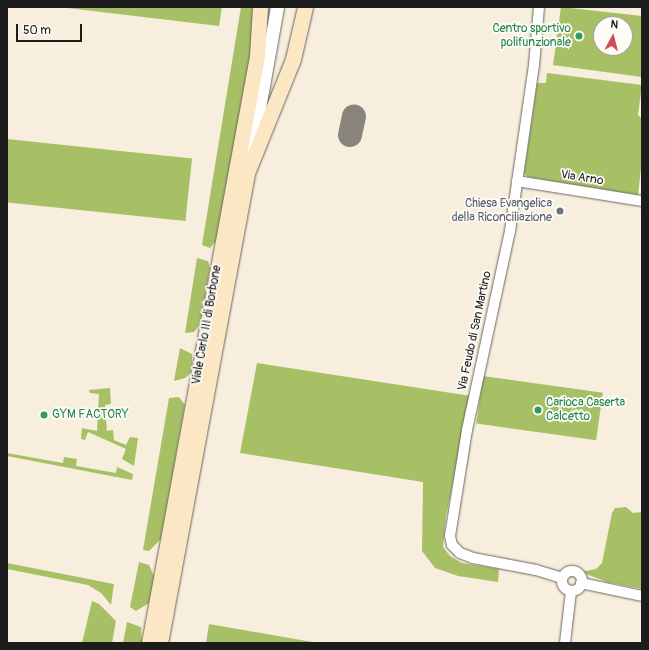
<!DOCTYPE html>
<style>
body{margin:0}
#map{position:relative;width:649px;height:650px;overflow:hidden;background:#f8eedd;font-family:Pangolin,sans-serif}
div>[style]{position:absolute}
.green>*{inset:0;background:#a7c066;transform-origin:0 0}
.taxiway>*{height:24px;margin:-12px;padding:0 12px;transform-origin:12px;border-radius:12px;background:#8a857c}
.roads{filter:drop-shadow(0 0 1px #696660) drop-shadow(0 0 1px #696660)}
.minor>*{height:10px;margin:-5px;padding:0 5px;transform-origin:5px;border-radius:5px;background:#fff}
.minor>.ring{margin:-5px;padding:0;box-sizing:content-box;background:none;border:10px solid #fff;border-radius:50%}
.tertiary>*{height:13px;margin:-6.5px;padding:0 6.5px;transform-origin:6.5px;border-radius:6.5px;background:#fff}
.secondary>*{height:15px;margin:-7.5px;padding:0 7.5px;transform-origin:7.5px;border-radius:7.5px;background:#fbe7c3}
.dots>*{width:11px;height:11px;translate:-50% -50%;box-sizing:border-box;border:2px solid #fdfcf7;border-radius:50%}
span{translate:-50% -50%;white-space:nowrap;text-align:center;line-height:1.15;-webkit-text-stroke:3.5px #fdfcf7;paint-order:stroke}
.leisure-label{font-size:12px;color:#27864d}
.right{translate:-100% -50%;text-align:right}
.left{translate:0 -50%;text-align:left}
.street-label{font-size:12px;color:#1c1c1c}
.worship-label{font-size:12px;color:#5b616d}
.frame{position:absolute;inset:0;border:8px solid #1c1c1c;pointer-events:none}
.north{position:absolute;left:593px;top:16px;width:40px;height:40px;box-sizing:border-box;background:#fdfcf7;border:1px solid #a3a29f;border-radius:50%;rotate:7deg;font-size:11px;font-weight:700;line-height:16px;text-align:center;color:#1c1c1c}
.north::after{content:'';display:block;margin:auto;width:14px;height:18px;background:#d1495b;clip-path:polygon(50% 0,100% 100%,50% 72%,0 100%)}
.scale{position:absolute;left:16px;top:24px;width:66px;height:18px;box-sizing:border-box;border:2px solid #1c1c1c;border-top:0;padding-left:5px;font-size:12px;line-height:14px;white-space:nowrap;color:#1c1c1c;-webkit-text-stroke:3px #fdfcf7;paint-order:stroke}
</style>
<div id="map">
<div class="green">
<i style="clip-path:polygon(59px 7px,222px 7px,219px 26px)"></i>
<i style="clip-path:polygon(241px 7px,253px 7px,252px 45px,219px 237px,210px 248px,202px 245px)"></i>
<i style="clip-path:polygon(evenodd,561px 7px,642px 16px,642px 77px,553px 65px,561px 7px,601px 24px,625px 24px,625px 48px,601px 48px,601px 24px)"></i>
<i style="clip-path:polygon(547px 73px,642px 85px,638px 115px,642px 119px,642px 159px,638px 195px,528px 177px,524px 173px,537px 83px,546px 83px)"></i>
<i style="left:7px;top:139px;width:186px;height:63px;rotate:6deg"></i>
<i style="clip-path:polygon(197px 258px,208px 261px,210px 267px,200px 325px,194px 332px,185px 333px)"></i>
<i style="clip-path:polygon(180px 348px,192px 354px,192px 366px,190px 374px,185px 378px,174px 381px)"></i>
<i style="clip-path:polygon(257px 363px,471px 396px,446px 516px,443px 547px,450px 556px,462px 563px,499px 569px,498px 582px,458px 576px,435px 568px,422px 551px,423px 482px,240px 453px)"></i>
<i style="left:483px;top:376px;width:121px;height:48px;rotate:8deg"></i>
<i style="clip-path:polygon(110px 388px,111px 404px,105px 405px,107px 431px,113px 430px,114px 440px,126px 445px,130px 437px,138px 438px,134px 466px,122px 459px,126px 449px,88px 432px,85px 440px,81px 439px,82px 428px,97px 431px,99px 394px,90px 393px,89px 390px)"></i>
<i style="clip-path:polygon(179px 397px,185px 405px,161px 539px,149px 551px,143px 550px,169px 398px)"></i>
<i style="clip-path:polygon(7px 453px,63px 463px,64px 457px,77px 459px,76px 466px,116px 473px,117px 467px,133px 474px,132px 480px,7px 456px)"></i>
<i style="clip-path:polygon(626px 507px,633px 513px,642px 512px,642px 589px,607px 582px,581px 572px,596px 569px,602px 563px,612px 513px,615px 508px)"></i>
<i style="clip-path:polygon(139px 562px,149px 565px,154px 576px,149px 603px,136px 611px,130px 607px)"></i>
<i style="clip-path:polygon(7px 563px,114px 584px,111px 605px,101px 593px,88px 585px,7px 569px)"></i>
<i style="clip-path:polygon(92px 601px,99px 604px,116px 621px,112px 643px,82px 643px)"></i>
<i style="clip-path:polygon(127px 622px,141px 627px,142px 643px,123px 643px)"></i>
<i style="clip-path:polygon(209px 624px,318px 643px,206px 643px)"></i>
</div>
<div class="taxiway">
<i style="left:350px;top:135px;width:19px;rotate:-78deg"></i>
</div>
<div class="roads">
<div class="minor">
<i style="left:539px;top:7px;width:58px;rotate:94.9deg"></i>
<i style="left:534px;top:65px;width:168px;rotate:98.2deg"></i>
<i style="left:510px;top:231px;width:204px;rotate:102.2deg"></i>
<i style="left:467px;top:430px;width:107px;rotate:99.1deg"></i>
<i style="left:450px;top:536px;width:9px;rotate:77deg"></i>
<i style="left:452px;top:545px;width:11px;rotate:45deg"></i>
<i style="left:460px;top:553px;width:14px;rotate:21deg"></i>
<i style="left:473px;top:558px;width:64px;rotate:10.8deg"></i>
<i style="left:536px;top:570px;width:27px;rotate:17deg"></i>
<i style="left:517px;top:181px;width:127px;rotate:9.1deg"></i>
<i class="ring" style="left:562px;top:571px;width:10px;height:10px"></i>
<i style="left:581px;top:583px;width:62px;rotate:12deg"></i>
<i style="left:565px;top:643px;width:52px;rotate:-83.4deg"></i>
</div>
<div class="tertiary">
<i style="left:251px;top:153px;width:148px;rotate:-79.9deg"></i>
</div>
<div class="secondary">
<i style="left:149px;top:643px;width:597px;rotate:-79.57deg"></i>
<i style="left:257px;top:56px;width:49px;rotate:-86.5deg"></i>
<i style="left:160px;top:643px;width:478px;rotate:-79.5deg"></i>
<i style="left:247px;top:173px;width:123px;rotate:-68deg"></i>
<i style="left:293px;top:59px;width:53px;rotate:-77deg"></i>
</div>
</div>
<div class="dots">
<i style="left:579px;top:36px;background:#2e9e5b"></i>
<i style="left:560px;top:211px;background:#6b7280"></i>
<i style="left:538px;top:410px;background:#2e9e5b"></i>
<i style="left:44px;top:415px;background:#2e9e5b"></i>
</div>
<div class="leisure-label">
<span class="right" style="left:571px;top:36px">Centro sportivo<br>polifunzionale</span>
<span class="left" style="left:546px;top:410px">Carioca Caserta<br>Calcetto</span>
<span class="left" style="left:52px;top:415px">GYM FACTORY</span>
</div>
<div class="street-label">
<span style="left:582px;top:178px;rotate:9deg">Via Arno</span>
<span style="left:207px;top:325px;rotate:-80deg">Viale Carlo III di Borbone</span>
<span style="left:475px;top:331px;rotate:-78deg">Via Feudo di San Martino</span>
</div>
<div class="worship-label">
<span class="right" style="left:552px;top:211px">Chiesa Evangelica<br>della Riconciliazione</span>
</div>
<div class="frame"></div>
<div class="north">N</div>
<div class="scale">50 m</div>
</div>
